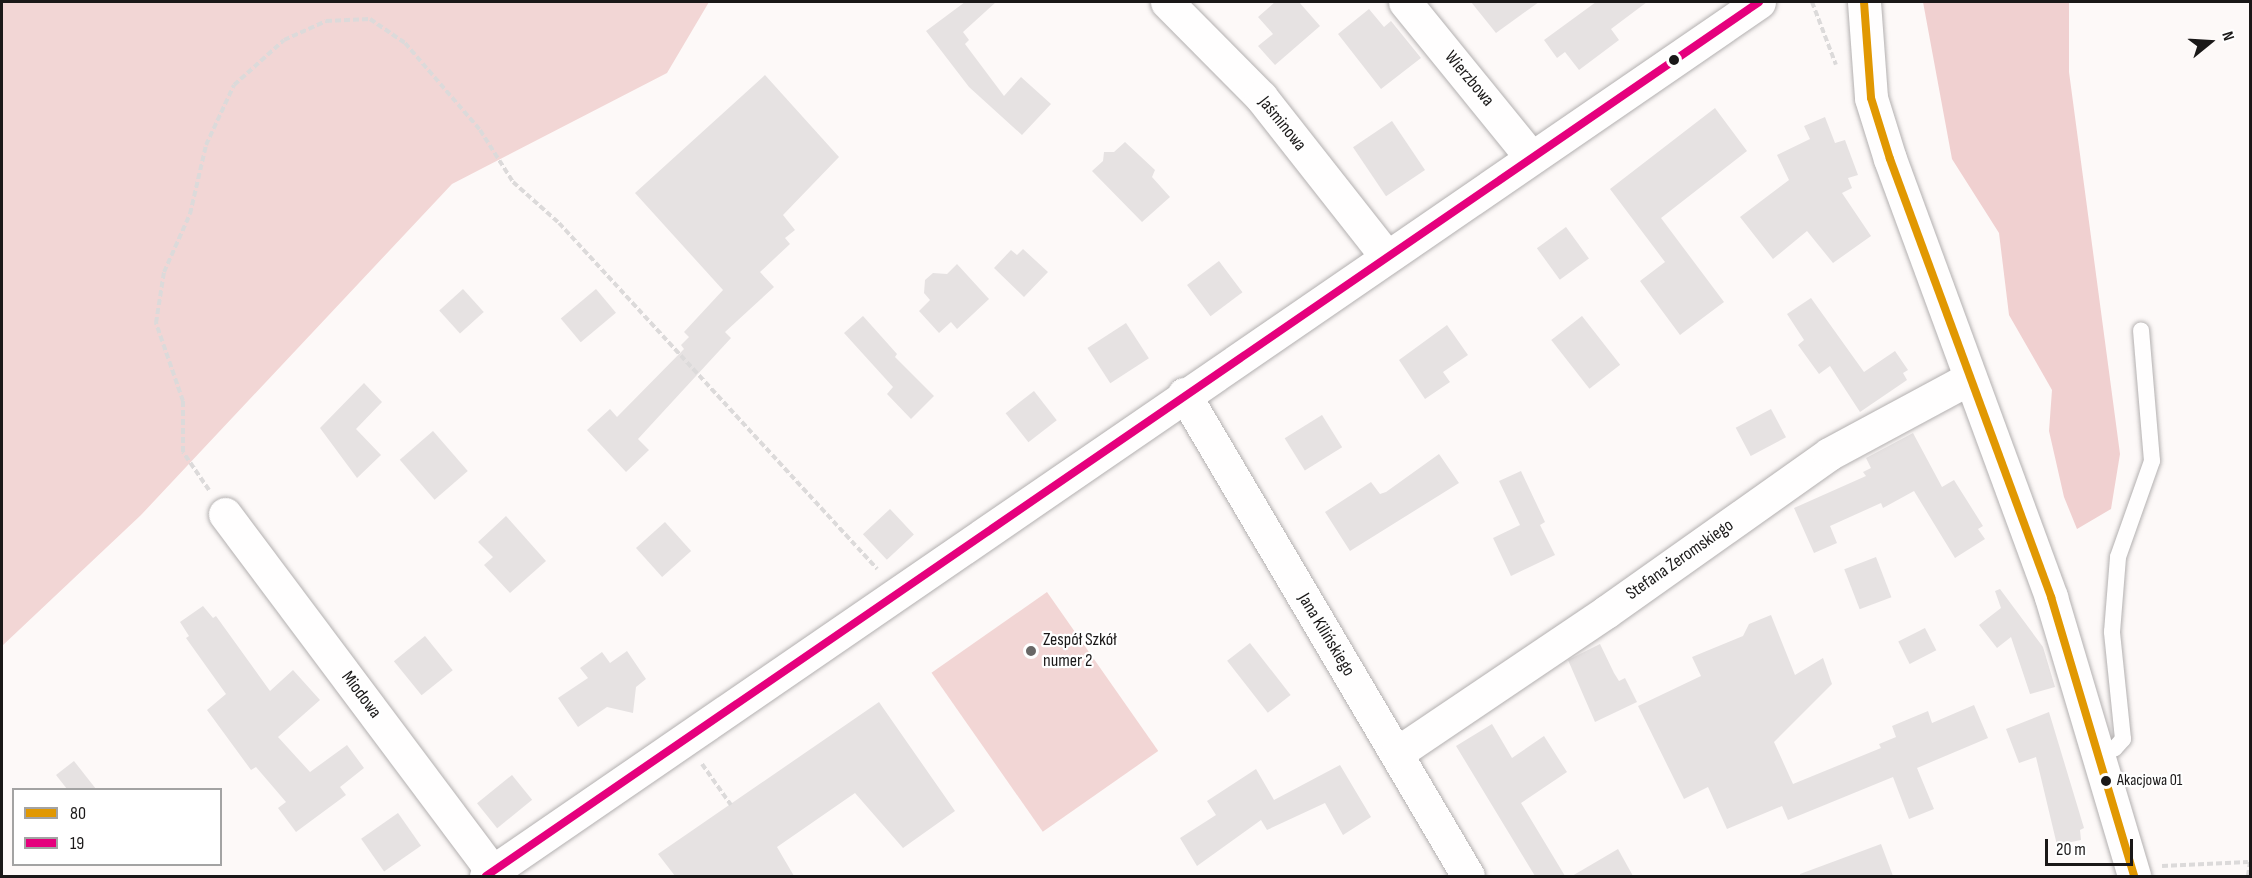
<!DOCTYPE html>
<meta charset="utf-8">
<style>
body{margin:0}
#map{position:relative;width:2252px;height:878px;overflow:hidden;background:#fdf9f8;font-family:"Sofia Sans Condensed",sans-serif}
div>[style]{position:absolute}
.green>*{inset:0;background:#f2d6d5;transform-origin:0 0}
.forest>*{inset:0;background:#f0d0d0}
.building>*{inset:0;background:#e6e2e2;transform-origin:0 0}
.path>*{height:4px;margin-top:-2px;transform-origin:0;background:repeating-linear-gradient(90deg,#dcdada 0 6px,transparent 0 9px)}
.roads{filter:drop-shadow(0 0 2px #b3b0b0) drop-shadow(0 0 2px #b3b0b0)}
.service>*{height:16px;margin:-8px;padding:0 8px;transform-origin:8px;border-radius:8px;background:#fffefe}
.minor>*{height:33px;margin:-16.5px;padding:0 16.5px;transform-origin:16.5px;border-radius:16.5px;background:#fffefe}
.bus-1>*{height:8px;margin:-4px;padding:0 4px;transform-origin:4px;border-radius:4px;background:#e19802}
.bus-2>*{height:8px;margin:-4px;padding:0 4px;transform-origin:4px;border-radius:4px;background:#e5007d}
.dots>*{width:16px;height:16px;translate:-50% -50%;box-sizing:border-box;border:3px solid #fff;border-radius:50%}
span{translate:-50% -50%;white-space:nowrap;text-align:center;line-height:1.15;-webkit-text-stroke:4.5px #fff;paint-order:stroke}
.bus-label{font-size:16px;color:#1a1818}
.left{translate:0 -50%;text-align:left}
.street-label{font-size:18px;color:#1a1818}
.poi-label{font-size:18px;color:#1a1818}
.frame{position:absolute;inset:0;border:3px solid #1a1818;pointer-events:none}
.legend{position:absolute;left:12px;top:788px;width:210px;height:78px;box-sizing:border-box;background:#fff;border:2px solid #a3a3a3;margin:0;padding:8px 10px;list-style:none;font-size:18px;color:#1a1818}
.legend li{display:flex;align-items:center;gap:12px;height:30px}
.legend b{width:30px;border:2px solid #a3a3a3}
.north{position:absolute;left:2180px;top:12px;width:60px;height:60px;-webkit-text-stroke:4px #fff;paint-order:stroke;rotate:72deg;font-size:16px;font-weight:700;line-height:24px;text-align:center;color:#1a1818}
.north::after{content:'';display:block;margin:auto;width:21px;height:27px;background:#1a1818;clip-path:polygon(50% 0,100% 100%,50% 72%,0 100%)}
.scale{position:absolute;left:2045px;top:839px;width:88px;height:27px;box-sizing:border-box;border:3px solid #1a1818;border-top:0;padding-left:8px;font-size:18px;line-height:21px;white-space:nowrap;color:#1a1818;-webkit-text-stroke:4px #fff;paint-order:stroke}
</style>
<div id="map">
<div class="green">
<i style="clip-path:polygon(2px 2px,709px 2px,667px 73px,452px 184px,141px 515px,2px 646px)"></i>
<i style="left:1047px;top:592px;width:194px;height:141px;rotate:55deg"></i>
</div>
<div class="forest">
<i style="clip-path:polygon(1923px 2px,2069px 2px,2069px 72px,2120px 454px,2111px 509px,2077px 529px,2064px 497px,2049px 431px,2052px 390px,2009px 315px,1999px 233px,1952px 159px)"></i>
</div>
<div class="building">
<i style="clip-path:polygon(965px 2px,996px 2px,963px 32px,969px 40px,965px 44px,1004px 96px,1021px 77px,1051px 104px,1022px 135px,969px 87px,926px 31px)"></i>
<i style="clip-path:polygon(1275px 2px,1299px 2px,1320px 26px,1275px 65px,1258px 46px,1273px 34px,1258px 17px)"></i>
<i style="clip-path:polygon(1471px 2px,1539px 2px,1496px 33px)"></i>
<i style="clip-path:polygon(1596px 2px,1647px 2px,1611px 29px,1619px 40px,1579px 70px,1565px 52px,1557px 58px,1544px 40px)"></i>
<i style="clip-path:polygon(1369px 9px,1384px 27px,1391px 21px,1421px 58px,1381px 89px,1338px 34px)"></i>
<i style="clip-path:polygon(765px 75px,839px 157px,783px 215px,795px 230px,785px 238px,790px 244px,760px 272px,774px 287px,725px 332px,731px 338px,638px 439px,649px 450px,626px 472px,587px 430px,610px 409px,617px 417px,684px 349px,681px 345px,689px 337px,684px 332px,723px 290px,635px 193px)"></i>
<i style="clip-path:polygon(1715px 108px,1747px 151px,1661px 218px,1724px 302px,1680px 335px,1640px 281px,1665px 262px,1610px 189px)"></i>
<i style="clip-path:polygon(1825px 117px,1835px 143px,1845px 140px,1858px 175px,1848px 178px,1852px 188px,1842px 193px,1871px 236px,1833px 263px,1807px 231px,1773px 259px,1740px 217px,1789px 180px,1777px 155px,1810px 139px,1804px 126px)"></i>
<i style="left:1392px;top:121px;width:59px;height:47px;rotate:56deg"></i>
<i style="clip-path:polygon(1125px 142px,1155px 170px,1152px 177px,1170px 197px,1142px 222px,1092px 171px,1103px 161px,1104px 152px,1114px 152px)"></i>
<i style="left:1566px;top:227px;width:39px;height:36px;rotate:54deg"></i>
<i style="clip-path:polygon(1023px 249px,1048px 272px,1024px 297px,994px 268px,1011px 250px,1017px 255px)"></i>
<i style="left:1219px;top:261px;width:39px;height:40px;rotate:53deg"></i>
<i style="clip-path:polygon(957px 264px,989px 299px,957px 329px,951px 322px,939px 333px,919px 311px,930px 300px,924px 293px,925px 280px,933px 273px,947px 274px)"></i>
<i style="left:463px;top:289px;width:31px;height:32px;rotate:48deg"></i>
<i style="left:596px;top:289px;width:31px;height:46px;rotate:50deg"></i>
<i style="clip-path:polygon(1811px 298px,1864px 372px,1895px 351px,1908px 370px,1903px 373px,1907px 380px,1860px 412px,1830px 366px,1819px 374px,1798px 345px,1804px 340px,1787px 314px)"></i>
<i style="clip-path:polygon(863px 316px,897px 354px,895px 357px,934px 396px,911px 419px,887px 394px,893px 387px,844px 333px)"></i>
<i style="left:1582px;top:316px;width:62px;height:39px;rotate:52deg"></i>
<i style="left:1126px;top:323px;width:42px;height:46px;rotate:57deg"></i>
<i style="clip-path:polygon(1447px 325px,1468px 355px,1443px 372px,1450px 382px,1425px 399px,1399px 360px)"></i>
<i style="clip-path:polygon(364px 383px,382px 402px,356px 429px,381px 455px,357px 478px,320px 428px)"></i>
<i style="left:1034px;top:391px;width:37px;height:36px;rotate:52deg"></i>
<i style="left:1771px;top:409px;width:32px;height:40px;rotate:62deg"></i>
<i style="left:1322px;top:415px;width:38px;height:44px;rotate:58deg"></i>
<i style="left:433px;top:431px;width:53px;height:44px;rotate:49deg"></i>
<i style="clip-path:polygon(1913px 433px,1942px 487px,1954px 480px,1983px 526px,1978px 529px,1985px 539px,1955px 558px,1914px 491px,1883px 508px,1881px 503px,1830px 526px,1837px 543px,1814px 553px,1794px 508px,1866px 476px,1863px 472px,1871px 468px,1866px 458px)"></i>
<i style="clip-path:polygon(1439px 454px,1459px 483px,1350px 551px,1325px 512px,1371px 482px,1380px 494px,1386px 492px)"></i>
<i style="clip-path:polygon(1521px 471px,1545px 522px,1540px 525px,1555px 555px,1511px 576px,1493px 538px,1520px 525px,1499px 481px)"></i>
<i style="left:890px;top:509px;width:35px;height:37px;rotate:47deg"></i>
<i style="clip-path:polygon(506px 516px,546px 561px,510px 593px,484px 565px,493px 557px,478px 542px)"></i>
<i style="left:665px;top:522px;width:39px;height:39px;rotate:48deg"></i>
<i style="left:1876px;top:557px;width:43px;height:34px;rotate:69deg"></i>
<i style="clip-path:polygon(2000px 589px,2043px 647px,2055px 687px,2030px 694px,2011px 637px,1997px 648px,1979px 625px,2001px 608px,1995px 591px)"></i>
<i style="clip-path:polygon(203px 606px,213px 618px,216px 616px,270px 691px,293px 670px,320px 700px,278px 737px,310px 772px,347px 745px,364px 768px,340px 787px,346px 795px,296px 832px,278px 808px,286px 802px,256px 767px,251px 770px,207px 710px,226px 694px,186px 638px,189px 636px,180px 622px)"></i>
<i style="clip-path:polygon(1771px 615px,1795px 675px,1823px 658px,1832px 684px,1774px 742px,1793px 784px,1881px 748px,1879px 744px,1896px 737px,1892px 726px,1928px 711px,1932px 723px,1974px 705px,1988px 738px,1917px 768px,1934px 809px,1909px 819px,1893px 777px,1788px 820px,1782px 806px,1727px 829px,1708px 787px,1684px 799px,1638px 706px,1701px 676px,1692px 657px,1743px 636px,1749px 624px)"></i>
<i style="left:1925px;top:628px;width:25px;height:30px;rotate:63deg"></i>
<i style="left:425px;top:636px;width:44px;height:40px;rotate:51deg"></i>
<i style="left:1250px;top:643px;width:66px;height:29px;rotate:52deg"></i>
<i style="clip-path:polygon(1600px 644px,1614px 673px,1619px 681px,1625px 678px,1637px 702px,1595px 722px,1568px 660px)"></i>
<i style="clip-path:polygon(627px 651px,646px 679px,636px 687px,633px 713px,607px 707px,578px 727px,558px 698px,588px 678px,580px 668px,602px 652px,610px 663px)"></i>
<i style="clip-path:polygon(879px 702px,955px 811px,903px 848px,855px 793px,777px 847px,794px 876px,675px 876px,658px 854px)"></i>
<i style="clip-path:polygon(2049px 712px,2084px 828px,2080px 830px,2081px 840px,2057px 845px,2036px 757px,2019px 763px,2006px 729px)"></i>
<i style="clip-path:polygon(1492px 724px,1512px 758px,1544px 736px,1567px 772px,1521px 803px,1565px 876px,1535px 876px,1456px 746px)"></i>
<i style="clip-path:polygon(74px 761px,96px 789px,67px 789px,56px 775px)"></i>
<i style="clip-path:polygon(1340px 765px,1371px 817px,1343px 835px,1325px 803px,1267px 830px,1261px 820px,1197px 866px,1180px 838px,1216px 815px,1207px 801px,1256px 769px,1274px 800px)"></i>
<i style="left:512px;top:775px;width:32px;height:45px;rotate:51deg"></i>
<i style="left:398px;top:813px;width:40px;height:45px;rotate:55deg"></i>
<i style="clip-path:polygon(1881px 844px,1893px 876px,1800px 876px,1800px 874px)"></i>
<i style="clip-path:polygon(1618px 849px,1633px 876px,1572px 876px)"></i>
</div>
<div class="path">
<i style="left:1812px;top:2px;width:67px;rotate:69.1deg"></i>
<i style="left:209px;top:490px;width:46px;rotate:-124.4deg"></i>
<i style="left:183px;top:452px;width:51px;rotate:-90deg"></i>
<i style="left:183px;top:401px;width:83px;rotate:-109.1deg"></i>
<i style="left:156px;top:323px;width:52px;rotate:-81.1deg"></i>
<i style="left:164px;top:272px;width:64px;rotate:-65.9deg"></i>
<i style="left:190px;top:214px;width:71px;rotate:-76.9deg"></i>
<i style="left:206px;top:145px;width:66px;rotate:-65deg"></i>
<i style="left:234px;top:85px;width:67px;rotate:-42deg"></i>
<i style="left:284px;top:40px;width:46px;rotate:-24.3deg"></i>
<i style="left:326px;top:21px;width:44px;rotate:-2.6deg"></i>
<i style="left:370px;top:19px;width:42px;rotate:34.4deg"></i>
<i style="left:405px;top:43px;width:115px;rotate:49.2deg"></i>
<i style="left:480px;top:130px;width:62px;rotate:57.6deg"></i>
<i style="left:513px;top:182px;width:62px;rotate:41.7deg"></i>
<i style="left:559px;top:223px;width:470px;rotate:47.4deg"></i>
<i style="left:702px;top:764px;width:50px;rotate:54.7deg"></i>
<i style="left:2162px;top:866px;width:86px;rotate:-2.7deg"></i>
<i style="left:2248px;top:876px;width:14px;rotate:-82deg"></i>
</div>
<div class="roads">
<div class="service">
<i style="left:2098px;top:755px;width:18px;rotate:-22deg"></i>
<i style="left:2115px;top:748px;width:12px;rotate:-48deg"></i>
<i style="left:2123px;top:739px;width:108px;rotate:-95.9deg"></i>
<i style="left:2112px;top:632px;width:75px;rotate:-85.4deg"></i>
<i style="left:2118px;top:557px;width:102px;rotate:-70.5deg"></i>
<i style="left:2152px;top:461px;width:131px;rotate:-94.8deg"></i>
</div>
<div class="minor">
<i style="left:1167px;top:2px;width:134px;rotate:45.3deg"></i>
<i style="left:1261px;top:97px;width:202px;rotate:51.8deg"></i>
<i style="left:1405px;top:2px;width:200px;rotate:50.9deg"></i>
<i style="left:1864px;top:2px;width:96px;rotate:85.8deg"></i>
<i style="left:1871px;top:98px;width:64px;rotate:72.7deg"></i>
<i style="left:1890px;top:159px;width:467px;rotate:69.8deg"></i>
<i style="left:2051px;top:597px;width:291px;rotate:73.4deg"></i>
<i style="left:1184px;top:394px;width:559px;rotate:59.49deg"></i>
<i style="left:225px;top:514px;width:452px;rotate:53.2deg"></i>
<i style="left:1397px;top:753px;width:252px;rotate:-34deg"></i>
<i style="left:1606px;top:612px;width:273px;rotate:-35.3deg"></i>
<i style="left:1829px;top:454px;width:160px;rotate:-28.3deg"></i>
<i style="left:486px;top:876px;width:1544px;rotate:-34.47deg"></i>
</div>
</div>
<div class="bus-1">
<i style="left:1864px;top:2px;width:96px;rotate:85.8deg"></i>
<i style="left:1871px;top:98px;width:64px;rotate:72.7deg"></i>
<i style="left:1890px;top:159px;width:467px;rotate:69.8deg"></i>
<i style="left:2051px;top:597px;width:291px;rotate:73.4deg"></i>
</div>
<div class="bus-2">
<i style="left:486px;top:876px;width:1544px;rotate:-34.47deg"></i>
</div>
<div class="dots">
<i style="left:1674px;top:60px;background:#1a1818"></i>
<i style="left:1031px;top:651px;background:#696766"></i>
<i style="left:2106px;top:781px;background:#1a1818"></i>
</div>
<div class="bus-label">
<span class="left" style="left:2117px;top:781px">Akacjowa 01</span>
</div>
<div class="street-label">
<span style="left:1469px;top:79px;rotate:50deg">Wierzbowa</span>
<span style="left:1282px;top:124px;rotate:51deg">Jaśminowa</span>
<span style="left:1680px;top:560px;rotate:-35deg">Stefana Żeromskiego</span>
<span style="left:1326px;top:635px;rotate:59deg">Jana Kilińskiego</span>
<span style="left:361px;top:695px;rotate:53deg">Miodowa</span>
</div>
<div class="poi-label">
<span class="left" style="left:1043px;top:651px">Zespół Szkół<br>numer 2</span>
</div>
<div class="frame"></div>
<ul class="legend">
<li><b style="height:8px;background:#e19802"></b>80</li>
<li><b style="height:8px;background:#e5007d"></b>19</li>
</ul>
<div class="north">N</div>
<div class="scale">20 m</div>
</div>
